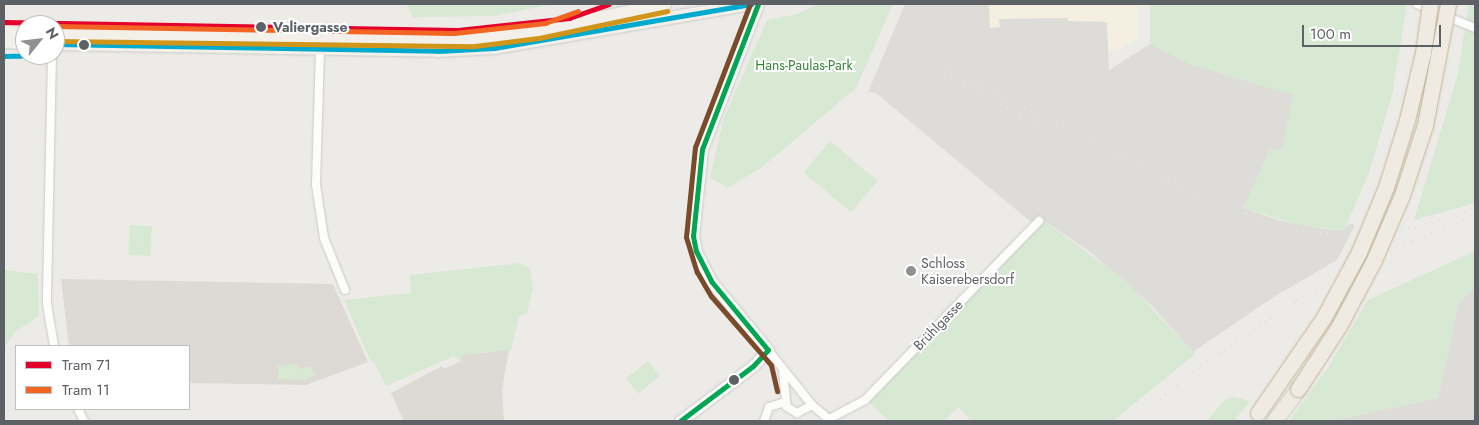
<!DOCTYPE html>
<meta charset="utf-8">
<style>
body{margin:0}
#map{position:relative;width:1479px;height:425px;overflow:hidden;background:#edebe7;font-family:Jost,sans-serif}
div>[style]{position:absolute}
.commercial>*{inset:0;background:#f5efe2}
.industrial>*{inset:0;background:#dedcd9}
.education>*{inset:0;background:#dddad6}
.green>*{inset:0;background:#d7e8d3;transform-origin:0 0}
.roads{filter:drop-shadow(0 0 1px #c9cac9) drop-shadow(0 0 1px #c9cac9)}
.street>*{height:8px;margin:-4px;padding:0 4px;transform-origin:4px;border-radius:4px;background:#fcfcfb}
.secondary>*{height:11px;margin:-5.5px;padding:0 5.5px;transform-origin:5.5px;border-radius:5.5px;background:#fcfcfb}
.primary>*{height:12px;margin:-6px;padding:0 6px;transform-origin:6px;border-radius:6px;background:#f2f0e9}
.highway>*{height:15px;margin:-7.5px;padding:0 7.5px;transform-origin:7.5px;border-radius:7.5px;background:#efebe2}
.rail>*{height:2.5px;margin-top:-1.25px;transform-origin:0;background:repeating-linear-gradient(90deg,#e3e2e2 0 1px,transparent 0 7px)}
.bridges{filter:drop-shadow(0 0 1px #c3b396) drop-shadow(0 0 1px #c3b396)}
.highway-bridge>*{height:15px;margin:-7.5px;padding:0 7.5px;transform-origin:7.5px;border-radius:7.5px;background:#efebe2}
.bus-1>*{height:5px;margin:-2.5px;padding:0 2.5px;transform-origin:2.5px;border-radius:2.5px;background:#00a651}
.bus-2>*{height:5px;margin:-2.5px;padding:0 2.5px;transform-origin:2.5px;border-radius:2.5px;background:#00a9ce}
.bus-3>*{height:5px;margin:-2.5px;padding:0 2.5px;transform-origin:2.5px;border-radius:2.5px;background:#d09519}
.bus-4>*{height:5px;margin:-2.5px;padding:0 2.5px;transform-origin:2.5px;border-radius:2.5px;background:#7a4b2a}
.tram-1>*{height:5px;margin:-2.5px;padding:0 2.5px;transform-origin:2.5px;border-radius:2.5px;background:#e4002b}
.tram-2>*{height:5px;margin:-2.5px;padding:0 2.5px;transform-origin:2.5px;border-radius:2.5px;background:#f26522}
.dots>*{width:14px;height:14px;translate:-50% -50%;box-sizing:border-box;border:2px solid #fff;border-radius:50%}
span{translate:-50% -50%;white-space:nowrap;text-align:center;line-height:1.15;-webkit-text-stroke:4px #fff;paint-order:stroke}
.stop-label{font-size:14px;color:#5d6165;font-weight:700}
.left{translate:0 -50%;text-align:left}
.park-label{font-size:14px;color:#3b863b}
.poi-label{font-size:14px;color:#5d6165}
.street-label{font-size:14px;color:#5d6165}
.frame{position:absolute;inset:0;border:5px solid #5d6165;pointer-events:none}
.legend{position:absolute;left:15px;top:345px;width:175px;height:65px;box-sizing:border-box;background:#fff;border:1px solid #bec0c1;margin:0;padding:6px 9px;list-style:none;font-size:15px;color:#5d6165}
.legend li{display:flex;align-items:center;gap:10px;height:25px}
.legend b{width:25px;border:1px solid #bec0c1}
.north{position:absolute;left:15px;top:15px;width:50px;height:50px;box-sizing:border-box;background:#fff;border:1px solid #bec0c1;border-radius:50%;rotate:61deg;font-size:14px;font-weight:700;line-height:20px;text-align:center;color:#5d6165}
.north::after{content:'';display:block;margin:auto;width:18px;height:22px;background:#8f9192;clip-path:polygon(50% 0,100% 100%,50% 72%,0 100%)}
.scale{position:absolute;left:1302px;top:25px;width:139px;height:22px;box-sizing:border-box;border:2px solid #5d6165;border-top:0;padding-left:6px;font-size:15px;line-height:18px;white-space:nowrap;color:#5d6165;-webkit-text-stroke:4px #fff;paint-order:stroke}
</style>
<div id="map">
<div class="commercial">
<i style="clip-path:polygon(989px 4px,1137px 4px,1137px 38px,1117px 50px,1107px 51px,1107px 22px,1068px 21px,1068px 18px,1000px 19px,1000px 27px,990px 28px)"></i>
</div>
<div class="industrial">
<i style="clip-path:polygon(905px 4px,989px 4px,990px 28px,1000px 27px,999px 19px,1068px 18px,1068px 21px,1107px 22px,1109px 70px,1150px 44px,1190px 64px,1294px 95px,1282px 150px,1272px 150px,1243px 208px,1278px 220px,1318px 228px,1341px 231px,1350px 224px,1355px 225px,1337px 260px,1272px 298px,1193px 352px,1152px 306px,1089px 251px,1037px 216px,1031px 222px,876px 93px,868px 92px)"></i>
<i style="clip-path:polygon(1475px 289px,1475px 421px,1331px 421px,1438px 398px,1459px 301px)"></i>
</div>
<div class="education">
<i style="clip-path:polygon(61px 279px,333px 284px,368px 362px,306px 385px,189px 383px,189px 346px,69px 346px)"></i>
<i style="clip-path:polygon(509px 350px,502px 390px,504px 421px,404px 421px,391px 393px,442px 366px,444px 369px,461px 361px,461px 355px)"></i>
</div>
<div class="green">
<i style="clip-path:polygon(406px 4px,554px 4px,493px 16px,413px 17px)"></i>
<i style="clip-path:polygon(819px 4px,893px 4px,856px 88px,761px 168px,727px 188px,710px 177px,724px 118px,767px 20px,797px 14px)"></i>
<i style="clip-path:polygon(1150px 4px,1407px 5px,1392px 95px,1369px 173px,1345px 228px,1341px 231px,1301px 225px,1243px 208px,1270px 149px,1282px 150px,1293px 95px,1190px 64px,1150px 44px)"></i>
<i style="clip-path:polygon(1469px 4px,1475px 4px,1475px 203px,1414px 220px,1457px 77px)"></i>
<i style="left:830px;top:141px;width:62px;height:41px;rotate:40deg"></i>
<i style="clip-path:polygon(1044px 221px,1125px 280px,1195px 354px,1113px 421px,971px 421px,959px 407px,944px 421px,889px 421px,869px 402px)"></i>
<i style="left:130px;top:225px;width:22px;height:30px;rotate:3deg"></i>
<i style="clip-path:polygon(1475px 251px,1475px 289px,1459px 301px,1438px 398px,1331px 421px,1289px 421px,1329px 366px,1368px 300px)"></i>
<i style="clip-path:polygon(521px 263px,530px 269px,533px 287px,527px 314px,519px 316px,511px 350px,461px 355px,460px 362px,454px 356px,386px 386px,374px 362px,370px 360px,344px 300px,411px 293px,410px 275px)"></i>
<i style="clip-path:polygon(4px 270px,38px 274px,39px 316px,15px 332px,4px 348px)"></i>
<i style="left:648px;top:361px;width:19px;height:28px;rotate:51deg"></i>
<i style="clip-path:polygon(296px 364px,299px 369px,311px 366px,315px 375px,304px 380px,278px 379px,278px 366px)"></i>
<i style="clip-path:polygon(1234px 397px,1250px 401px,1234px 421px,1206px 421px,1226px 399px)"></i>
</div>
<div class="roads">
<div class="street">
<i style="left:1417px;top:4px;width:63px;rotate:22.5deg"></i>
<i style="left:320px;top:49px;width:136px;rotate:91.7deg"></i>
<i style="left:316px;top:185px;width:54px;rotate:81.4deg"></i>
<i style="left:324px;top:238px;width:56px;rotate:68deg"></i>
<i style="left:52px;top:55px;width:249px;rotate:91.2deg"></i>
<i style="left:47px;top:304px;width:43px;rotate:80.5deg"></i>
<i style="left:768px;top:350px;width:70px;rotate:51.3deg"></i>
<i style="left:812px;top:405px;width:25px;rotate:40deg"></i>
<i style="left:783px;top:371px;width:36px;rotate:84deg"></i>
<i style="left:787px;top:407px;width:12px;rotate:31deg"></i>
<i style="left:797px;top:413px;width:17px;rotate:-28deg"></i>
<i style="left:78px;top:409px;width:13px;rotate:63deg"></i>
<i style="left:829px;top:419px;width:41px;rotate:-27.8deg"></i>
<i style="left:865px;top:400px;width:250px;rotate:-45.8deg"></i>
<i style="left:764px;top:421px;width:15px;rotate:-70deg"></i>
<i style="left:769px;top:407px;width:17px;rotate:-17deg"></i>
</div>
<div class="secondary">
<i style="left:680px;top:421px;width:91px;rotate:-37deg"></i>
<i style="left:753px;top:366px;width:22px;rotate:-47deg"></i>
<i style="left:768px;top:350px;width:89px;rotate:-129.6deg"></i>
<i style="left:711px;top:281px;width:34px;rotate:-117deg"></i>
<i style="left:696px;top:251px;width:15px;rotate:-101deg"></i>
<i style="left:693px;top:236px;width:87px;rotate:-84.1deg"></i>
<i style="left:702px;top:149px;width:155px;rotate:-68.9deg"></i>
</div>
<div class="primary">
<i style="left:4px;top:32px;width:21px;rotate:3deg"></i>
<i style="left:55px;top:33px;width:420px;rotate:0.8deg"></i>
<i style="left:475px;top:39px;width:63px;rotate:-7.4deg"></i>
<i style="left:537px;top:31px;width:131px;rotate:-11.9deg"></i>
<i style="left:4px;top:42px;width:21px;rotate:3deg"></i>
<i style="left:55px;top:44px;width:383px;rotate:1deg"></i>
<i style="left:438px;top:51px;width:56px;rotate:-3.1deg"></i>
<i style="left:494px;top:48px;width:261px;rotate:-9.7deg"></i>
</div>
<div class="highway">
<i style="left:1274px;top:421px;width:40px;rotate:-53deg"></i>
</div>
</div>
<div class="rail">
<i style="left:913px;top:60px;width:157px;rotate:26.4deg"></i>
<i style="left:931px;top:60px;width:300px;rotate:26.7deg"></i>
<i style="left:1199px;top:195px;width:75px;rotate:21.8deg"></i>
<i style="left:1269px;top:223px;width:45px;rotate:12.8deg"></i>
<i style="left:1313px;top:233px;width:61px;rotate:1.9deg"></i>
<i style="left:1374px;top:235px;width:45px;rotate:-11.6deg"></i>
<i style="left:1418px;top:226px;width:59px;rotate:-16.9deg"></i>
<i style="left:1133px;top:421px;width:88px;rotate:-39.5deg"></i>
<i style="left:1201px;top:365px;width:116px;rotate:-34.1deg"></i>
<i style="left:1297px;top:300px;width:122px;rotate:-27.4deg"></i>
<i style="left:1405px;top:244px;width:64px;rotate:-22.1deg"></i>
</div>
<div class="bridges">
<div class="highway-bridge">
<i style="left:1298px;top:389px;width:75px;rotate:-56.9deg"></i>
<i style="left:1339px;top:326px;width:75px;rotate:-62.1deg"></i>
<i style="left:1374px;top:260px;width:71px;rotate:-66.7deg"></i>
<i style="left:1402px;top:195px;width:74px;rotate:-71.8deg"></i>
<i style="left:1425px;top:125px;width:123px;rotate:-79.2deg"></i>
<i style="left:1258px;top:413px;width:116px;rotate:-55.5deg"></i>
<i style="left:1324px;top:317px;width:74px;rotate:-61.7deg"></i>
<i style="left:1359px;top:252px;width:70px;rotate:-67.4deg"></i>
<i style="left:1386px;top:187px;width:70px;rotate:-72.6deg"></i>
<i style="left:1407px;top:120px;width:69px;rotate:-76.6deg"></i>
<i style="left:1423px;top:53px;width:49px;rotate:-81.9deg"></i>
</div>
</div>
<div class="bus-1">
<i style="left:758px;top:4px;width:155px;rotate:111.1deg"></i>
<i style="left:702px;top:149px;width:87px;rotate:95.9deg"></i>
<i style="left:693px;top:236px;width:15px;rotate:79deg"></i>
<i style="left:696px;top:251px;width:34px;rotate:63deg"></i>
<i style="left:711px;top:281px;width:89px;rotate:50.4deg"></i>
<i style="left:680px;top:421px;width:91px;rotate:-37deg"></i>
<i style="left:753px;top:366px;width:22px;rotate:-47deg"></i>
</div>
<div class="bus-2">
<i style="left:55px;top:44px;width:383px;rotate:1deg"></i>
<i style="left:438px;top:51px;width:56px;rotate:-3.1deg"></i>
<i style="left:494px;top:48px;width:261px;rotate:-9.7deg"></i>
<i style="left:4px;top:56px;width:48px;rotate:-1.2deg"></i>
</div>
<div class="bus-3">
<i style="left:55px;top:41px;width:420px;rotate:0.7deg"></i>
<i style="left:475px;top:46px;width:64px;rotate:-7.1deg"></i>
<i style="left:539px;top:38px;width:131px;rotate:-11.9deg"></i>
</div>
<div class="bus-4">
<i style="left:750px;top:4px;width:153px;rotate:111deg"></i>
<i style="left:695px;top:147px;width:90px;rotate:95.7deg"></i>
<i style="left:686px;top:237px;width:37px;rotate:73deg"></i>
<i style="left:697px;top:272px;width:28px;rotate:60deg"></i>
<i style="left:711px;top:296px;width:91px;rotate:49deg"></i>
<i style="left:771px;top:365px;width:27px;rotate:77deg"></i>
</div>
<div class="tram-1">
<i style="left:4px;top:22px;width:454px;rotate:1deg"></i>
<i style="left:458px;top:30px;width:112px;rotate:-6.2deg"></i>
<i style="left:569px;top:18px;width:42px;rotate:-19.3deg"></i>
</div>
<div class="tram-2">
<i style="left:55px;top:26px;width:399px;rotate:1deg"></i>
<i style="left:454px;top:33px;width:92px;rotate:-6.3deg"></i>
<i style="left:545px;top:23px;width:35px;rotate:-20deg"></i>
</div>
<div class="dots">
<i style="left:261px;top:27px;background:#5d6165"></i>
<i style="left:84px;top:45px;background:#5d6165"></i>
<i style="left:911px;top:271px;background:#8f9192"></i>
<i style="left:734px;top:380px;background:#5d6165"></i>
</div>
<div class="stop-label">
<span class="left" style="left:273px;top:27px">Valiergasse</span>
</div>
<div class="park-label">
<span style="left:804px;top:65px">Hans-Paulas-Park</span>
</div>
<div class="poi-label">
<span class="left" style="left:921px;top:271px">Schloss<br>Kaiserebersdorf</span>
</div>
<div class="street-label">
<span style="left:938px;top:325px;rotate:-46deg">Brühlgasse</span>
</div>
<div class="frame"></div>
<ul class="legend">
<li><b style="height:6px;background:#e4002b"></b>Tram 71</li>
<li><b style="height:6px;background:#f26522"></b>Tram 11</li>
</ul>
<div class="north">N</div>
<div class="scale">100 m</div>
</div>
